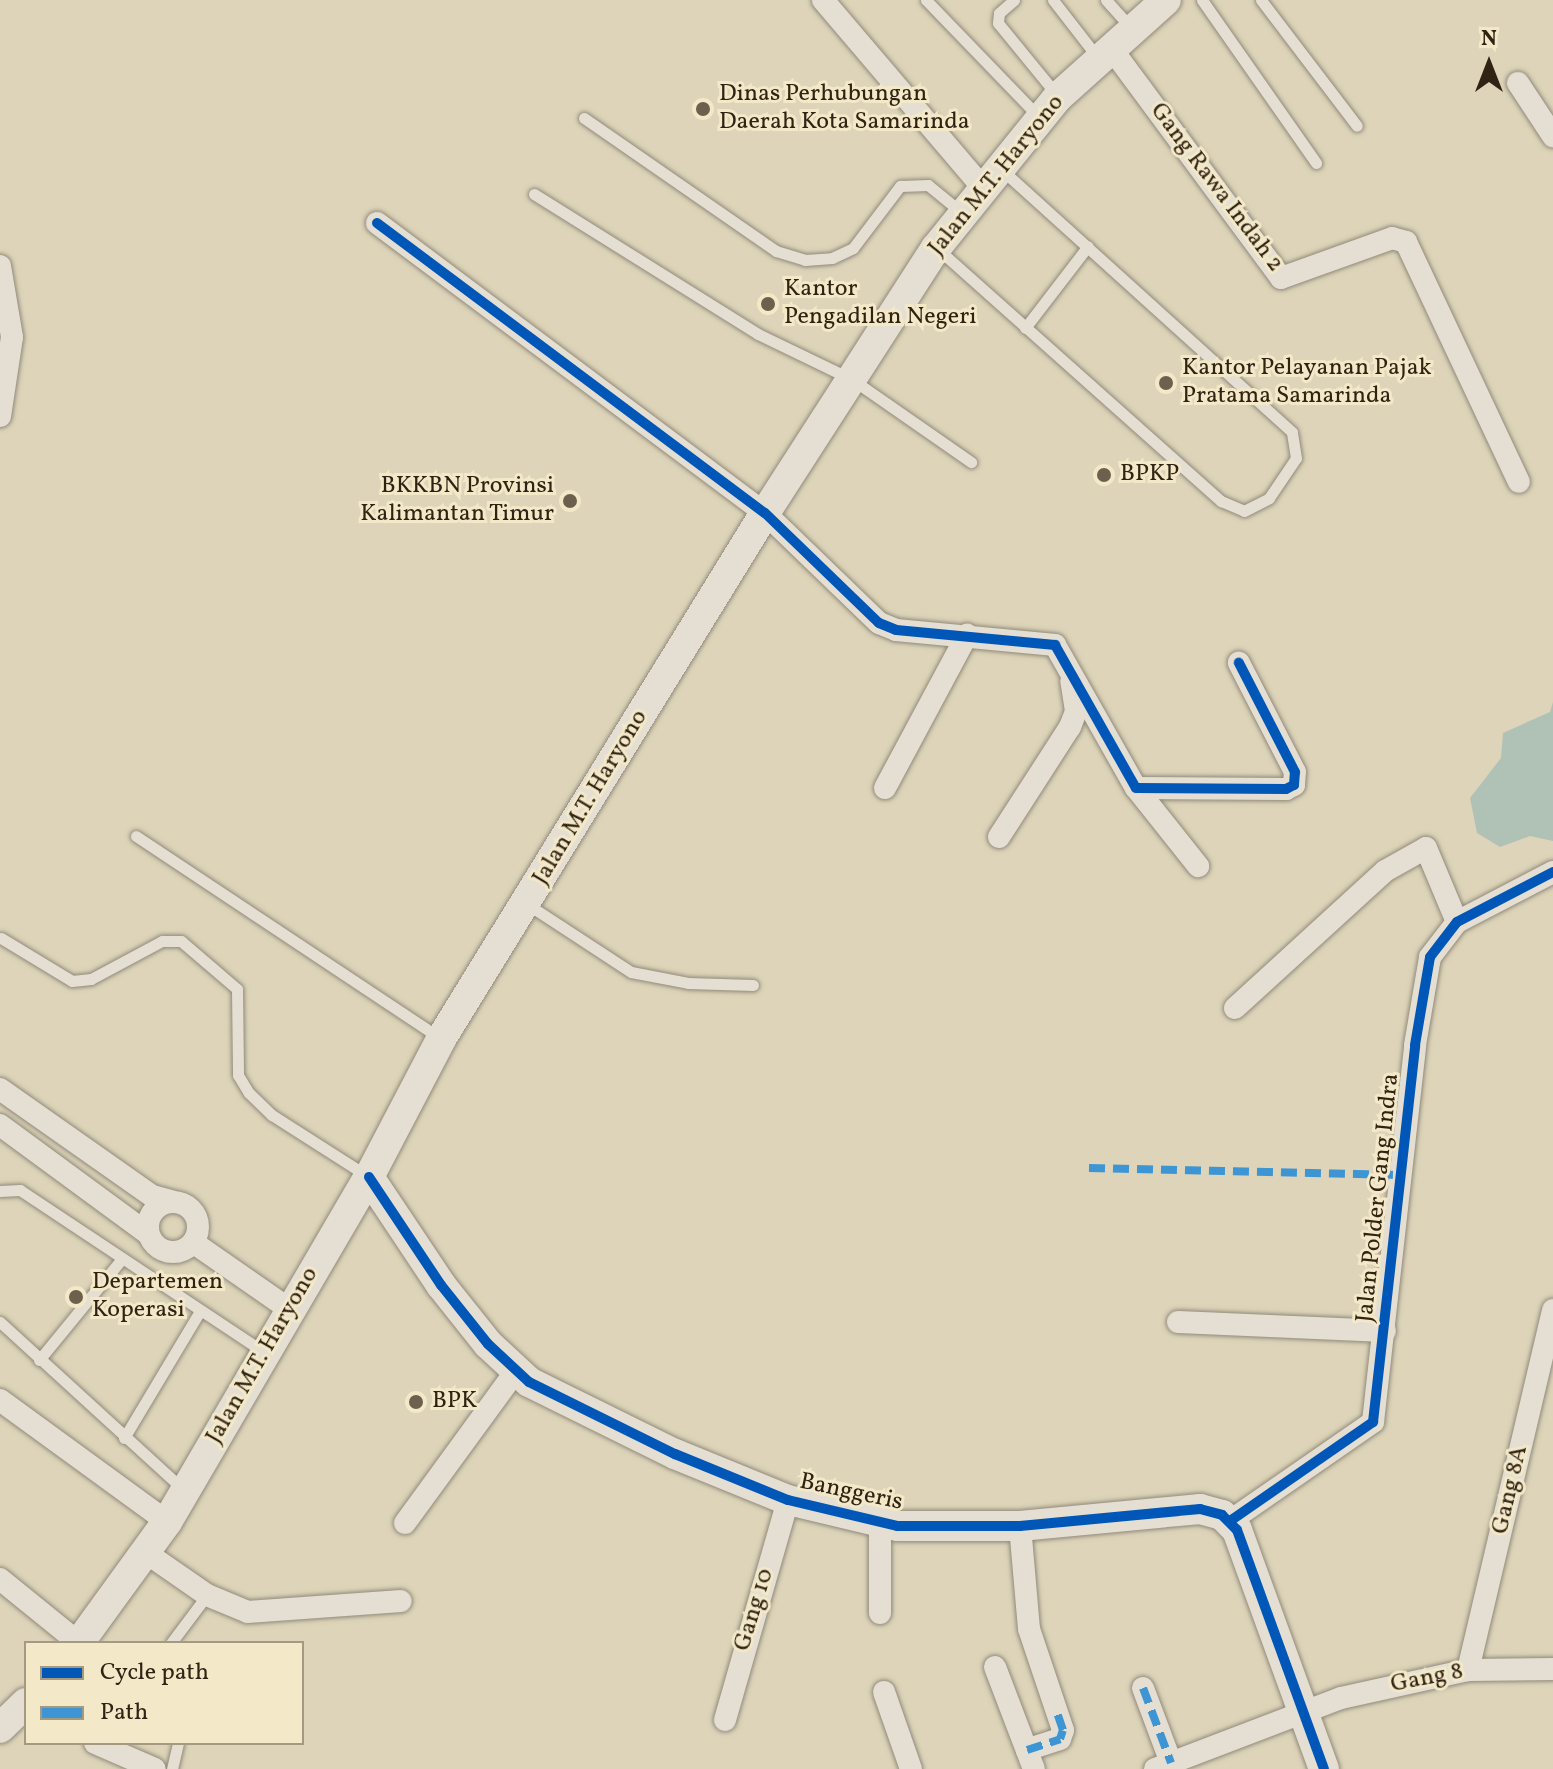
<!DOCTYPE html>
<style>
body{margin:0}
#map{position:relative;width:1553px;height:1769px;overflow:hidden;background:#ddd4b9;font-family:Vollkorn,serif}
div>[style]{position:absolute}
.water>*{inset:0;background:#b0c1b6}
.roads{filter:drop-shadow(0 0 2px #918a7a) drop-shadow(0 0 2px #918a7a)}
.lane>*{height:11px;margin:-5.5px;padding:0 5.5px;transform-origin:5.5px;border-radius:5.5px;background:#e4dfd2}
.street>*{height:22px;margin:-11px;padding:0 11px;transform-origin:11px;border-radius:11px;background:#e4dfd2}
.street>.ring{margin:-11px;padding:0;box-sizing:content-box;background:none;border:22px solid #e4dfd2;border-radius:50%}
.secondary>*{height:30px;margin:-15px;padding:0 15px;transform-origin:15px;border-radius:15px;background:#e4dfd2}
.quiet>*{height:8px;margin-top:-4px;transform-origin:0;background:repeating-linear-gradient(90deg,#3d95d3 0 16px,transparent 0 24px)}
.cycleway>*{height:10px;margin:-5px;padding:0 5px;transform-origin:5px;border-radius:5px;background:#0057b8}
.dots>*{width:22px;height:22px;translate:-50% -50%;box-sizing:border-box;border:4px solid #f3e8c8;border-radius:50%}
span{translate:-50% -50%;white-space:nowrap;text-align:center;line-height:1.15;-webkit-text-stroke:6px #f3e8c8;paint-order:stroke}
.poi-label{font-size:24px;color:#302314}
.left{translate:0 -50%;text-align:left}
.right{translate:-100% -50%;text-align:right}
.street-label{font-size:24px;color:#302314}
.legend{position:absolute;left:24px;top:1641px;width:280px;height:104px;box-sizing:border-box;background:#f3e8c8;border:2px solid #a59980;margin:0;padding:10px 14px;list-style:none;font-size:24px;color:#302314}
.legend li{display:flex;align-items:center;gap:16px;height:40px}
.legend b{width:40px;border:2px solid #a59980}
.north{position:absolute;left:1449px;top:24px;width:80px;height:80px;-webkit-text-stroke:6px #f3e8c8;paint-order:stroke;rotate:0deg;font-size:22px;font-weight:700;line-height:32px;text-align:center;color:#302314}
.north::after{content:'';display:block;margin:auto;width:28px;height:36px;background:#302314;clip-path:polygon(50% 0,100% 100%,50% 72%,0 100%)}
</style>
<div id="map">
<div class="water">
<i style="clip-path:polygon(1553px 702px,1553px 841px,1530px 836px,1500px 847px,1477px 833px,1470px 798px,1501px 758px,1503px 733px,1550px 712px)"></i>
</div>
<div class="roads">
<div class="lane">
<i style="left:926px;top:0;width:164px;rotate:46deg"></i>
<i style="left:1014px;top:0;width:20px;rotate:139deg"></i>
<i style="left:999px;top:13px;width:10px;rotate:96deg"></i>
<i style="left:998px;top:23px;width:93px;rotate:50.7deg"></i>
<i style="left:1053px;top:0;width:73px;rotate:52.2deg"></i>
<i style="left:1106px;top:0;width:39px;rotate:48deg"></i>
<i style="left:1202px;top:0;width:199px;rotate:55deg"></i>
<i style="left:1261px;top:0;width:158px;rotate:52.7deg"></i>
<i style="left:584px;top:118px;width:234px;rotate:34.7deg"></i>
<i style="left:776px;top:251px;width:30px;rotate:17deg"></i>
<i style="left:805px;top:260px;width:27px;rotate:-4deg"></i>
<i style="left:832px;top:258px;width:23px;rotate:-25deg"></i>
<i style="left:853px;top:248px;width:78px;rotate:-52.8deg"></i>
<i style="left:900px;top:186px;width:28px;rotate:-2deg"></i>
<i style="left:928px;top:185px;width:43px;rotate:39.3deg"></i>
<i style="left:534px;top:194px;width:264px;rotate:32deg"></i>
<i style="left:758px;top:334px;width:106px;rotate:25.8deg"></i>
<i style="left:853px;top:380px;width:144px;rotate:34.8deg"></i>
<i style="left:939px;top:250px;width:378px;rotate:41.7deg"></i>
<i style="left:1221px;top:501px;width:25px;rotate:23deg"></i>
<i style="left:1244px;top:511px;width:28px;rotate:-27deg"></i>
<i style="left:1269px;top:498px;width:48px;rotate:-56deg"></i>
<i style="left:1296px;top:458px;width:26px;rotate:-99deg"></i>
<i style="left:1292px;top:432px;width:391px;rotate:-137.9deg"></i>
<i style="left:1025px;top:328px;width:103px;rotate:-52.5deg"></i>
<i style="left:136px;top:836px;width:366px;rotate:33.6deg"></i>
<i style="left:527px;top:904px;width:124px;rotate:33.2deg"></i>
<i style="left:631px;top:972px;width:58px;rotate:10.9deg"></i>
<i style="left:688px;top:983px;width:65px;rotate:1.8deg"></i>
<i style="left:1px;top:938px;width:83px;rotate:31.2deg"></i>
<i style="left:72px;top:981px;width:19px;rotate:-6deg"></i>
<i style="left:91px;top:979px;width:81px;rotate:-28.2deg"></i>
<i style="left:162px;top:941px;width:19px"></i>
<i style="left:181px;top:941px;width:74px;rotate:40.6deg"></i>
<i style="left:237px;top:989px;width:86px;rotate:89.3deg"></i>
<i style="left:238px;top:1075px;width:21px;rotate:59deg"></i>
<i style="left:249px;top:1093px;width:32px;rotate:44deg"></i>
<i style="left:272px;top:1115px;width:115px;rotate:32.6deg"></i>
<i style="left:0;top:1191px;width:20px;rotate:-3deg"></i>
<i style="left:20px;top:1190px;width:293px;rotate:33.6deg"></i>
<i style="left:0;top:1322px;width:248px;rotate:42.4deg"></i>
<i style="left:39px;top:1360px;width:128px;rotate:-50.7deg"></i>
<i style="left:124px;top:1438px;width:148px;rotate:-59.1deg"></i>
<i style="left:171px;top:1643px;width:60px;rotate:-53.1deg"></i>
<i style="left:172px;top:1769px;width:27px;rotate:-77deg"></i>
</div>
<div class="street">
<i style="left:823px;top:0;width:248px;rotate:49.6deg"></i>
<i style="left:1111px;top:48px;width:286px;rotate:53.5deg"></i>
<i style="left:1281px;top:278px;width:118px;rotate:-19.8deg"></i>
<i style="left:1392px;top:238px;width:15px;rotate:16deg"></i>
<i style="left:1406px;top:242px;width:265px;rotate:64.8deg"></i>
<i style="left:1518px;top:83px;width:64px;rotate:56.6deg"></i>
<i style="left:377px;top:223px;width:484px;rotate:36.8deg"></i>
<i style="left:765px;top:513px;width:158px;rotate:44deg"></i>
<i style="left:879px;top:623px;width:18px;rotate:22deg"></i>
<i style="left:896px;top:630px;width:160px;rotate:5.4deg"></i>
<i style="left:1055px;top:645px;width:164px;rotate:60.5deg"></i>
<i style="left:1136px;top:788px;width:150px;rotate:0.4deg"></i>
<i style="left:1286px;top:789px;width:9px;rotate:-27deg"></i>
<i style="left:1294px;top:785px;width:13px;rotate:-86deg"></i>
<i style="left:1295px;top:772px;width:123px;rotate:-117.2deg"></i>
<i style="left:0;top:266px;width:72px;rotate:80.4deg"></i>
<i style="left:12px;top:337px;width:80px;rotate:98.6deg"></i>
<i style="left:885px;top:788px;width:174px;rotate:-61.8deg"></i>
<i style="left:1136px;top:788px;width:100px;rotate:51.5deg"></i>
<i style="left:999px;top:837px;width:131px;rotate:-57.2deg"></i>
<i style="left:1070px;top:727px;width:17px;rotate:-69deg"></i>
<i style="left:1076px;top:711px;width:30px;rotate:-99deg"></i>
<i style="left:1235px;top:1008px;width:203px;rotate:-42.4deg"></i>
<i style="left:1385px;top:871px;width:47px;rotate:-29.3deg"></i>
<i style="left:1426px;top:848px;width:80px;rotate:67.3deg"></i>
<i style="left:0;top:1089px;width:186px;rotate:35.1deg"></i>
<i style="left:152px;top:1196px;width:20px;rotate:15deg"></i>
<i style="left:0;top:1125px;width:182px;rotate:36.3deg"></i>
<i class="ring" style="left:148px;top:1202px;width:28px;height:28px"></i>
<i style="left:194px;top:1243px;width:116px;rotate:34.8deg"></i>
<i style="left:1178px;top:1322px;width:207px;rotate:2.5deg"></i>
<i style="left:0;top:1400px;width:207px;rotate:36.1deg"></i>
<i style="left:1230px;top:1521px;width:174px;rotate:-34.7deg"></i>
<i style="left:1373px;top:1422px;width:379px;rotate:-83.6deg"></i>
<i style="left:1415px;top:1045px;width:89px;rotate:-80.3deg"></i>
<i style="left:1430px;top:957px;width:44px;rotate:-52.4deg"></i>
<i style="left:1457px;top:922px;width:108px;rotate:-27.5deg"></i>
<i style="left:405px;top:1523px;width:188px;rotate:-53.9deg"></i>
<i style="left:1020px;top:1526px;width:103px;rotate:85deg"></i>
<i style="left:1029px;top:1629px;width:107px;rotate:71.4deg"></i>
<i style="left:1063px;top:1730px;width:9px;rotate:108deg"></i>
<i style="left:1060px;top:1739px;width:35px;rotate:162deg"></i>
<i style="left:145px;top:1552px;width:75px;rotate:34.7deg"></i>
<i style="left:207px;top:1595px;width:44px;rotate:22.5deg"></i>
<i style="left:248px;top:1612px;width:153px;rotate:-4.1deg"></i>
<i style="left:0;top:1579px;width:102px;rotate:39deg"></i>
<i style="left:880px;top:1613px;width:89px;rotate:-90deg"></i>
<i style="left:995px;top:1667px;width:109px;rotate:69.1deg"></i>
<i style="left:1468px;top:1670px;width:370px;rotate:-76.7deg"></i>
<i style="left:1143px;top:1688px;width:80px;rotate:69.5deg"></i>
<i style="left:884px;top:1692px;width:82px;rotate:70.7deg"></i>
<i style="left:725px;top:1720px;width:229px;rotate:-74deg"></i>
<i style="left:95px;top:1743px;width:65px;rotate:23.4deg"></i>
<i style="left:1155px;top:1769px;width:199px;rotate:-20.9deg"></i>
<i style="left:1341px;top:1698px;width:130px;rotate:-12.4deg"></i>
<i style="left:1468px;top:1670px;width:85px;rotate:-0.7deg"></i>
</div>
<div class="secondary">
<i style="left:369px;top:1177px;width:130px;rotate:56.3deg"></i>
<i style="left:441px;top:1285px;width:75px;rotate:51.5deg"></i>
<i style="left:488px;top:1344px;width:56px;rotate:42.8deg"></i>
<i style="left:529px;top:1382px;width:163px;rotate:26.3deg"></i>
<i style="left:675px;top:1454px;width:122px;rotate:22.2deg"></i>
<i style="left:788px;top:1500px;width:112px;rotate:13.4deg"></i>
<i style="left:897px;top:1526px;width:123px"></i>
<i style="left:1020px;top:1526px;width:181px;rotate:-5.4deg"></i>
<i style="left:1200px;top:1509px;width:23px;rotate:15deg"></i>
<i style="left:1222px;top:1515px;width:21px;rotate:45deg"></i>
<i style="left:1237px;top:1530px;width:254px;rotate:70deg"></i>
<i style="left:79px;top:1643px;width:150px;rotate:-54deg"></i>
<i style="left:167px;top:1522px;width:400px;rotate:-59.7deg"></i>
<i style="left:369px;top:1177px;width:156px;rotate:-62.4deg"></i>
<i style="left:441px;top:1039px;width:618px;rotate:-58.37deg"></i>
<i style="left:765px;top:513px;width:315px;rotate:-57.2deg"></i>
<i style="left:936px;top:248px;width:194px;rotate:-51.1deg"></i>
<i style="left:1058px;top:97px;width:145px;rotate:-41.9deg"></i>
<i style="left:0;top:1728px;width:36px;rotate:-44deg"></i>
</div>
</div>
<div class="quiet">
<i style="left:1089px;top:1168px;width:312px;rotate:1.3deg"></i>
<i style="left:1143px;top:1688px;width:80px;rotate:69.5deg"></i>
<i style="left:1027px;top:1750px;width:35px;rotate:-18deg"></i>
<i style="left:1060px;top:1739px;width:9px;rotate:-72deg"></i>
<i style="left:1063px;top:1730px;width:21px;rotate:-109deg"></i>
</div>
<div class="cycleway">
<i style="left:377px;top:223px;width:484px;rotate:36.8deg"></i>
<i style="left:765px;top:513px;width:158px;rotate:44deg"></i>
<i style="left:879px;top:623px;width:18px;rotate:22deg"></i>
<i style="left:896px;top:630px;width:160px;rotate:5.4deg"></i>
<i style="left:1055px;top:645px;width:164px;rotate:60.5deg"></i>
<i style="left:1136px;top:788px;width:150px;rotate:0.4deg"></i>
<i style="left:1286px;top:789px;width:9px;rotate:-27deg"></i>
<i style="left:1294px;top:785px;width:13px;rotate:-86deg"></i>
<i style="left:1295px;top:772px;width:123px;rotate:-117.2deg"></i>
<i style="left:369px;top:1177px;width:130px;rotate:56.3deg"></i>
<i style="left:441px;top:1285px;width:75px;rotate:51.5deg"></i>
<i style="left:488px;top:1344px;width:56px;rotate:42.8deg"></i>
<i style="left:529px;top:1382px;width:163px;rotate:26.3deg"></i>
<i style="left:675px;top:1454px;width:122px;rotate:22.2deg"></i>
<i style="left:788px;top:1500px;width:112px;rotate:13.4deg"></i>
<i style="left:897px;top:1526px;width:123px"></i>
<i style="left:1020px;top:1526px;width:181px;rotate:-5.4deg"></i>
<i style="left:1200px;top:1509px;width:23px;rotate:15deg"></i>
<i style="left:1222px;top:1515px;width:21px;rotate:45deg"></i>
<i style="left:1237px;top:1530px;width:254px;rotate:70deg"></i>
<i style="left:1230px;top:1521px;width:174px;rotate:-34.7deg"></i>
<i style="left:1373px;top:1422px;width:379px;rotate:-83.6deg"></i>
<i style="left:1415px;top:1045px;width:89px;rotate:-80.3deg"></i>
<i style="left:1430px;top:957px;width:44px;rotate:-52.4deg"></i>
<i style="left:1457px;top:922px;width:108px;rotate:-27.5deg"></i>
</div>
<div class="dots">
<i style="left:703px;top:109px;background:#6d614e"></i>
<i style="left:768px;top:304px;background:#6d614e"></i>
<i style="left:1166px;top:383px;background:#6d614e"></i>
<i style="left:1104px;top:475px;background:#6d614e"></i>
<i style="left:570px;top:501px;background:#6d614e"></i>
<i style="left:76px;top:1297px;background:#6d614e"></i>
<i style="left:416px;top:1402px;background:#6d614e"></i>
</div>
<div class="poi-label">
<span class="left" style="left:719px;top:109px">Dinas Perhubungan<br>Daerah Kota Samarinda</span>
<span class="left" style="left:784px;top:304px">Kantor<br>Pengadilan Negeri</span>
<span class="left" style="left:1182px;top:383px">Kantor Pelayanan Pajak<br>Pratama Samarinda</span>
<span class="left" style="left:1120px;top:475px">BPKP</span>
<span class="right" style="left:554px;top:501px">BKKBN Provinsi<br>Kalimantan Timur</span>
<span class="left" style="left:92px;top:1297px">Departemen<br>Koperasi</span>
<span class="left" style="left:432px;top:1402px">BPK</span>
</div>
<div class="street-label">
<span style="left:997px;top:176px;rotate:-51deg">Jalan M.T. Haryono</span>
<span style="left:1216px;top:188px;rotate:53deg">Gang Rawa Indah 2</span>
<span style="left:591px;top:798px;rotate:-59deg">Jalan M.T. Haryono</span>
<span style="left:1379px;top:1198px;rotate:-84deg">Jalan Polder Gang Indra</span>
<span style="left:263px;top:1356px;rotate:-60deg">Jalan M.T. Haryono</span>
<span style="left:1511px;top:1490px;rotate:-77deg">Gang 8A</span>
<span style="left:851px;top:1493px;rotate:12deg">Banggeris</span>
<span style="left:755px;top:1610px;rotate:-73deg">Gang 10</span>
<span style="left:1427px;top:1679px;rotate:-11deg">Gang 8</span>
</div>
<ul class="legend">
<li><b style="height:10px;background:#0057b8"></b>Cycle path</li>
<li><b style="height:10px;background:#3d95d3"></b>Path</li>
</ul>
<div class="north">N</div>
</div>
